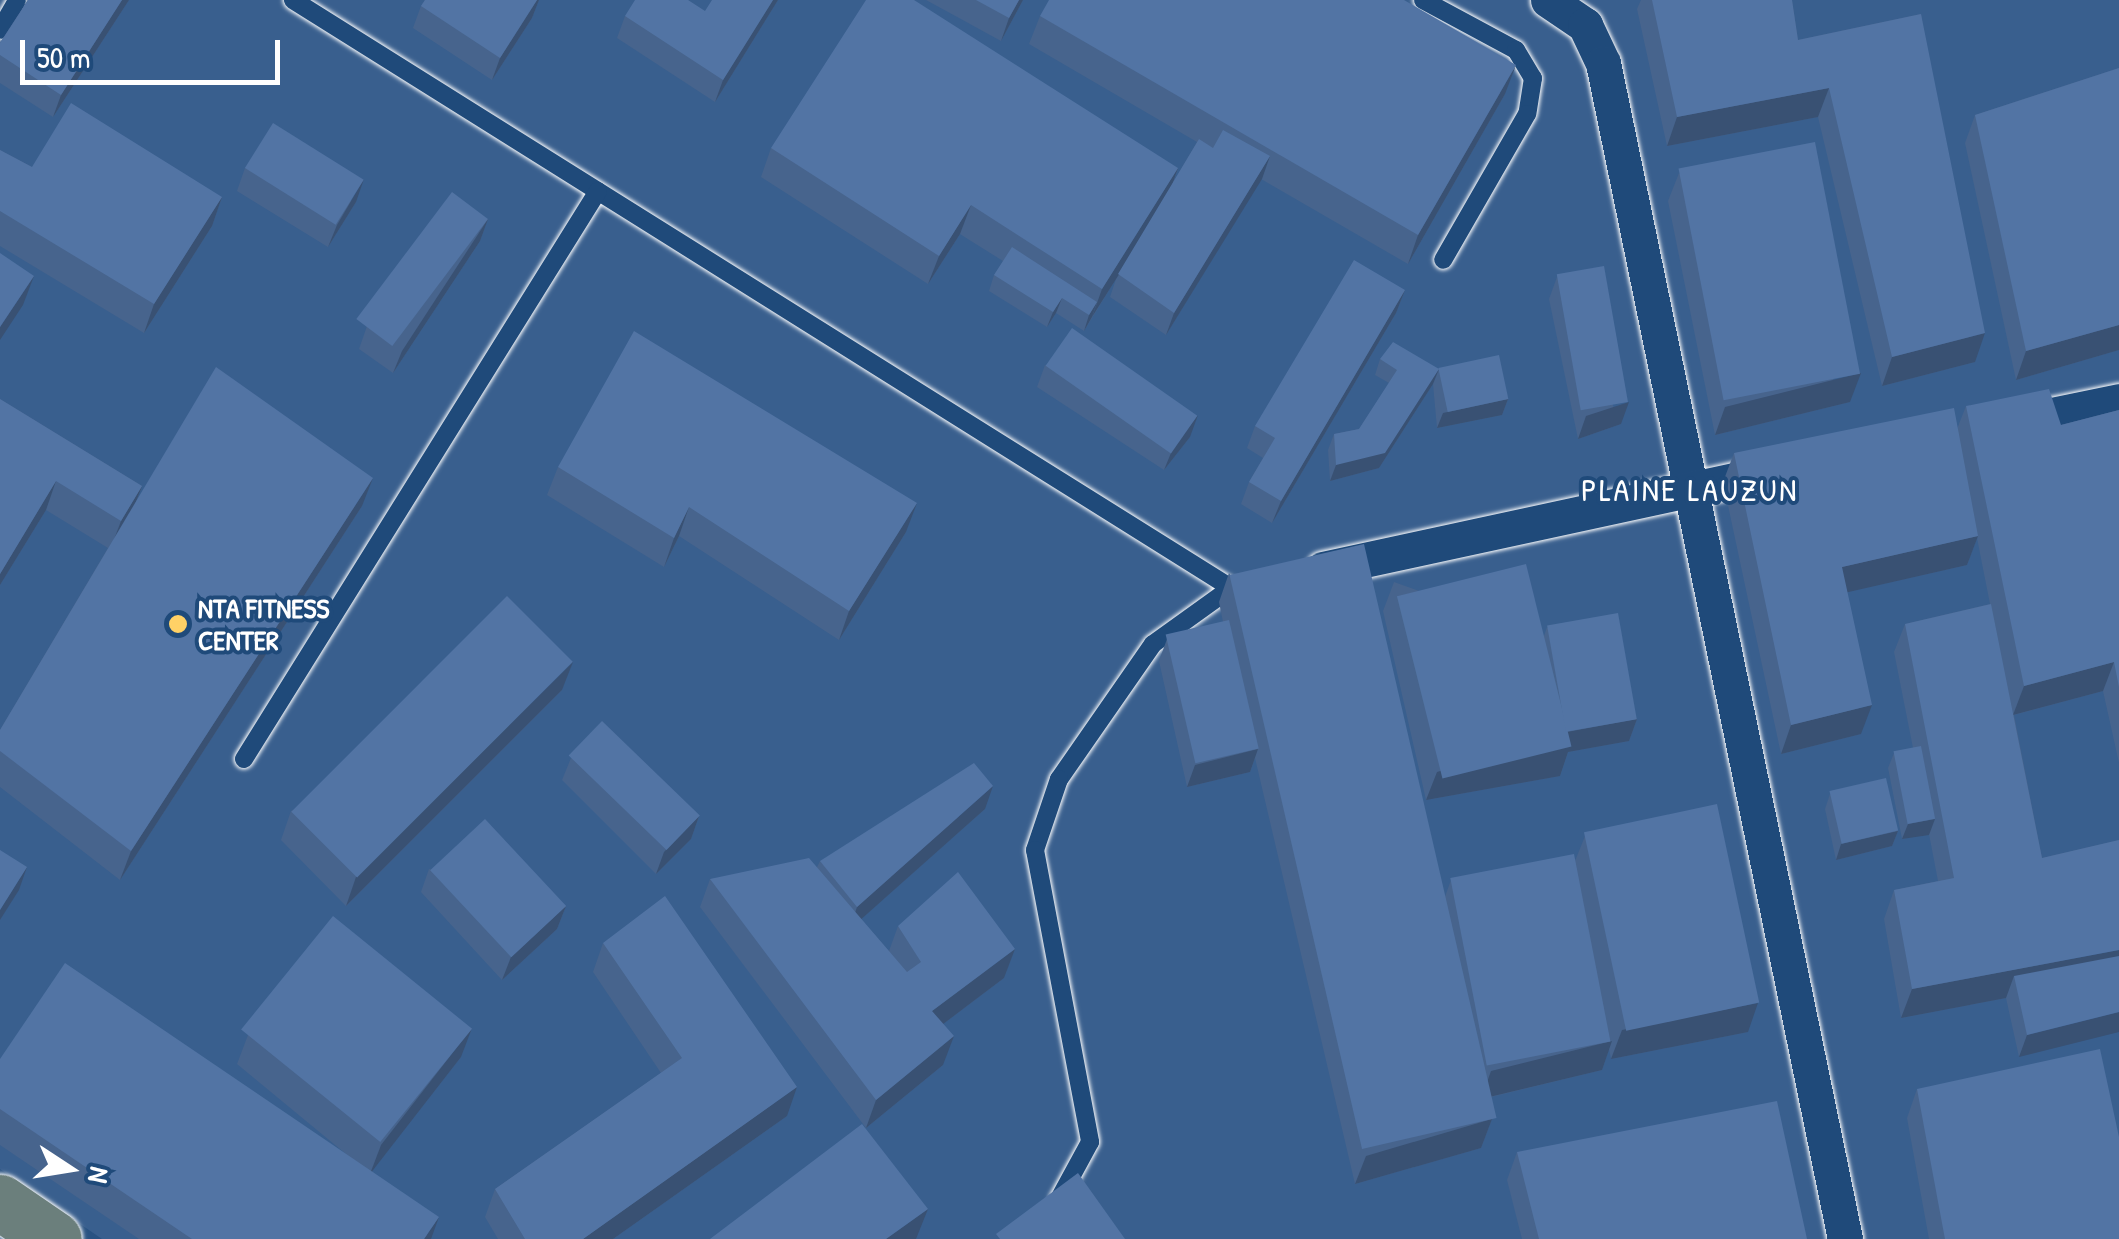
<!DOCTYPE html>
<style>
body{margin:0}
#map{position:relative;width:2119px;height:1239px;overflow:hidden;background:#295282;font-family:"Patrick Hand",sans-serif}
div>[style]{position:absolute}
.built>*{inset:0;background:#395f8e}
.roads{filter:drop-shadow(0 0 2px #fff) drop-shadow(0 0 2px #fff)}
.service>*{height:18px;margin:-9px;padding:0 9px;transform-origin:9px;border-radius:9px;background:#1f4a7a}
.minor>*{height:35px;margin:-17.5px;padding:0 17.5px;transform-origin:17.5px;border-radius:17.5px;background:#1f4a7a}
.trunk>*{height:55px;margin:-27.5px;padding:0 27.5px;transform-origin:27.5px;border-radius:27.5px;background:#6b7f7c}
.wall>*{inset:0;background:#47648d}
.shaded-wall>*{inset:0;background:#395173}
.building>*{inset:0;background:#5274a4;transform-origin:0 0}
.dots>*{width:28px;height:28px;translate:-50% -50%;box-sizing:border-box;border:5px solid #1f4a7a;border-radius:50%}
span{translate:-50% -50%;white-space:nowrap;text-align:center;line-height:1.15;-webkit-text-stroke:8px #1f4a7a;paint-order:stroke}
.poi-label{font-size:28px;color:#fff;font-weight:700}
.left{translate:0 -50%;text-align:left}
.quarter-label{font-size:32px;color:#fff;letter-spacing:2.5px}
.north{position:absolute;left:20px;top:1119px;width:100px;height:100px;-webkit-text-stroke:8px #1f4a7a;paint-order:stroke;rotate:102deg;font-size:28px;font-weight:700;line-height:40px;text-align:center;color:#fff}
.north::after{content:'';display:block;margin:auto;width:35px;height:45px;background:#fff;clip-path:polygon(50% 0,100% 100%,50% 72%,0 100%)}
.scale{position:absolute;left:20px;top:40px;width:260px;height:45px;box-sizing:border-box;border:5px solid #fff;border-top:0;padding-left:12px;font-size:30px;line-height:35px;white-space:nowrap;color:#fff;-webkit-text-stroke:8px #1f4a7a;paint-order:stroke}
</style>
<div id="map">
<div class="built">
<i style="clip-path:polygon(0 0,2119px 0,2119px 1239px,102px 1239px,0 1169px)"></i>
</div>
<div class="roads">
<div class="service">
<i style="left:293px;top:0;width:1107px;rotate:32.08deg"></i>
<i style="left:1231px;top:588px;width:96px;rotate:144.3deg"></i>
<i style="left:1153px;top:644px;width:165px;rotate:124.8deg"></i>
<i style="left:1059px;top:779px;width:75px;rotate:108.7deg"></i>
<i style="left:1035px;top:850px;width:297px;rotate:79.3deg"></i>
<i style="left:1090px;top:1142px;width:65px;rotate:118.5deg"></i>
<i style="left:1423px;top:0;width:106px;rotate:28.3deg"></i>
<i style="left:1516px;top:50px;width:33px;rotate:59deg"></i>
<i style="left:1533px;top:78px;width:36px;rotate:99deg"></i>
<i style="left:1527px;top:114px;width:168px;rotate:119.9deg"></i>
<i style="left:0;top:30px;width:34px;rotate:-60deg"></i>
<i style="left:244px;top:759px;width:669px;rotate:-58.07deg"></i>
</div>
<div class="minor">
<i style="left:1548px;top:0;width:45px;rotate:34deg"></i>
<i style="left:1585px;top:25px;width:42px;rotate:64.7deg"></i>
<i style="left:1603px;top:63px;width:1201px;rotate:78.37deg"></i>
<i style="left:2012px;top:423px;width:109px;rotate:-11.6deg"></i>
<i style="left:1323px;top:569px;width:457px;rotate:-12.2deg"></i>
</div>
<div class="trunk">
<i style="left:0;top:1202px;width:65px;rotate:34.4deg"></i>
</div>
</div>
<div class="wall">
<i style="clip-path:polygon(28px 0,129px 0,53px 117px,0 83px,0 43px)"></i>
<i style="clip-path:polygon(425px 0,539px 0,532px 18px,492px 80px,413px 28px,421px 6px)"></i>
<i style="clip-path:polygon(778px 0,715px 102px,617px 38px,625px 16px,705px 11px)"></i>
<i style="clip-path:polygon(926px 0,1023px 0,1001px 41px)"></i>
<i style="clip-path:polygon(1641px 0,1792px 0,1798px 40px,1921px 14px,1975px 362px,1882px 386px,1818px 117px,1667px 146px,1637px 9px)"></i>
<i style="clip-path:polygon(1040px 16px,1505px 94px,1408px 264px,1261px 179px,1166px 335px,1110px 297px,1116px 279px,1084px 331px,1056px 313px,1047px 327px,989px 291px,994px 275px,1003px 261px,960px 234px,928px 284px,761px 177px,771px 148px,1178px 168px,1174px 181px,1197px 142px,1029px 44px)"></i>
<i style="clip-path:polygon(2119px 68px,2119px 350px,2016px 380px,1965px 143px,1975px 115px)"></i>
<i style="clip-path:polygon(0 150px,32px 167px,222px 197px,212px 226px,144px 333px,0 246px)"></i>
<i style="clip-path:polygon(245px 168px,356px 202px,328px 247px,237px 191px)"></i>
<i style="clip-path:polygon(1679px 173px,1850px 402px,1715px 435px,1668px 201px)"></i>
<i style="clip-path:polygon(488px 219px,480px 241px,393px 373px,359px 349px,367px 326px)"></i>
<i style="clip-path:polygon(1557px 277px,1621px 424px,1578px 439px,1549px 299px)"></i>
<i style="clip-path:polygon(1405px 290px,1396px 313px,1272px 523px,1241px 504px,1249px 482px,1263px 458px,1247px 448px,1255px 426px)"></i>
<i style="clip-path:polygon(1380px 359px,1439px 369px,1508px 399px,1502px 415px,1437px 428px,1433px 384px,1379px 468px,1330px 481px,1328px 450px,1334px 434px,1359px 429px,1389px 383px,1375px 375px)"></i>
<i style="clip-path:polygon(1045px 365px,1190px 437px,1164px 470px,1037px 387px)"></i>
<i style="clip-path:polygon(0 399px,142px 486px,137px 500px,362px 506px,120px 880px,0 787px,0 730px,108px 548px,46px 510px,0 585px)"></i>
<i style="clip-path:polygon(1966px 406px,2061px 425px,2119px 410px,2119px 763px,2103px 691px,2014px 715px,2042px 858px,2119px 840px,2019px 1057px,2006px 998px,1901px 1018px,1884px 919px,1894px 890px,1938px 881px,1929px 834px,1902px 839px,1888px 768px,1894px 753px,1913px 748px,1894px 652px,1905px 624px,1990px 604px,1977px 538px,1967px 565px,1847px 592px,1861px 734px,1781px 754px,1723px 482px,1734px 453px,1957px 429px)"></i>
<i style="clip-path:polygon(558px 467px,906px 532px,839px 640px,679px 536px,664px 567px,547px 495px)"></i>
<i style="clip-path:polygon(1229px 573px,1443px 902px,1451px 880px,1575px 861px,1585px 836px,1748px 1032px,1611px 1059px,1609px 1049px,1602px 1070px,1487px 1098px,1492px 1119px,1481px 1148px,1355px 1184px,1255px 758px,1250px 772px,1187px 787px,1159px 661px,1167px 639px,1223px 622px,1219px 602px)"></i>
<i style="clip-path:polygon(1394px 582px,1544px 636px,1547px 627px,1637px 719px,1629px 741px,1568px 752px,1560px 776px,1426px 800px,1383px 611px)"></i>
<i style="clip-path:polygon(562px 690px,346px 906px,281px 840px,291px 811px)"></i>
<i style="clip-path:polygon(571px 758px,699px 816px,691px 839px,656px 874px,562px 780px)"></i>
<i style="clip-path:polygon(1830px 794px,1898px 831px,1892px 846px,1836px 860px,1825px 809px)"></i>
<i style="clip-path:polygon(985px 809px,861px 919px,889px 951px,898px 926px,1004px 978px,943px 1024px,943px 1065px,866px 1128px,700px 907px,710px 879px,817px 867px,820px 861px)"></i>
<i style="clip-path:polygon(429px 869px,566px 906px,557px 929px,502px 980px,421px 892px)"></i>
<i style="clip-path:polygon(603px 943px,787px 1116px,613px 1239px,498px 1239px,485px 1217px,495px 1189px,661px 1073px,593px 972px)"></i>
<i style="clip-path:polygon(248px 1035px,461px 1057px,372px 1171px,431px 1239px,139px 1239px,0 1145px,0 1059px,346px 1154px,237px 1064px)"></i>
<i style="clip-path:polygon(1917px 1089px,2119px 1239px,1929px 1239px,1907px 1118px)"></i>
<i style="clip-path:polygon(1517px 1152px,1807px 1239px,1522px 1239px,1507px 1180px)"></i>
</div>
<div class="shaded-wall">
<i style="clip-path:polygon(122px 0,129px 0,53px 117px,61px 95px)"></i>
<i style="clip-path:polygon(537px 0,539px 0,532px 18px,492px 80px,500px 58px)"></i>
<i style="clip-path:polygon(773px 0,778px 0,715px 102px,723px 80px)"></i>
<i style="clip-path:polygon(1019px 0,1023px 0,1001px 41px,1009px 18px)"></i>
<i style="clip-path:polygon(1516px 65px,1505px 94px,1408px 264px,1418px 235px)"></i>
<i style="clip-path:polygon(1829px 88px,1818px 117px,1667px 146px,1677px 117px)"></i>
<i style="clip-path:polygon(1270px 156px,1262px 179px,1166px 335px,1174px 313px)"></i>
<i style="clip-path:polygon(1178px 168px,1168px 197px,1092px 317px,1102px 289px)"></i>
<i style="clip-path:polygon(364px 179px,356px 202px,328px 247px,337px 225px)"></i>
<i style="clip-path:polygon(222px 197px,212px 226px,144px 333px,154px 304px)"></i>
<i style="clip-path:polygon(971px 205px,960px 234px,928px 284px,939px 256px)"></i>
<i style="clip-path:polygon(488px 219px,480px 241px,393px 373px,402px 351px)"></i>
<i style="clip-path:polygon(34px 276px,23px 305px,0 340px,0 327px)"></i>
<i style="clip-path:polygon(1405px 290px,1396px 313px,1272px 523px,1281px 501px)"></i>
<i style="clip-path:polygon(1062px 298px,1056px 313px,1047px 327px,1053px 312px)"></i>
<i style="clip-path:polygon(1097px 302px,1092px 317px,1084px 331px,1089px 315px)"></i>
<i style="clip-path:polygon(2119px 325px,2119px 350px,2016px 380px,2026px 351px)"></i>
<i style="clip-path:polygon(1985px 333px,1975px 362px,1882px 386px,1892px 357px)"></i>
<i style="clip-path:polygon(1439px 369px,1433px 384px,1379px 468px,1330px 481px,1336px 465px)"></i>
<i style="clip-path:polygon(1861px 373px,1850px 402px,1715px 435px,1725px 407px)"></i>
<i style="clip-path:polygon(1508px 399px,1502px 415px,1437px 428px,1443px 413px)"></i>
<i style="clip-path:polygon(1629px 402px,1621px 424px,1578px 439px,1586px 416px)"></i>
<i style="clip-path:polygon(1198px 415px,1190px 437px,1164px 470px,1173px 448px)"></i>
<i style="clip-path:polygon(373px 478px,362px 506px,120px 880px,131px 851px)"></i>
<i style="clip-path:polygon(56px 481px,46px 510px,0 585px,0 574px)"></i>
<i style="clip-path:polygon(142px 486px,131px 515px,110px 550px,121px 521px)"></i>
<i style="clip-path:polygon(917px 503px,906px 532px,839px 640px,849px 611px)"></i>
<i style="clip-path:polygon(689px 507px,679px 536px,664px 567px,674px 538px)"></i>
<i style="clip-path:polygon(1978px 536px,1967px 565px,1831px 596px,1842px 567px)"></i>
<i style="clip-path:polygon(573px 662px,562px 690px,346px 906px,356px 877px)"></i>
<i style="clip-path:polygon(2114px 662px,2103px 691px,2013px 715px,2024px 686px)"></i>
<i style="clip-path:polygon(1872px 705px,1861px 734px,1781px 754px,1791px 725px)"></i>
<i style="clip-path:polygon(1637px 719px,1629px 741px,1568px 752px,1560px 776px,1426px 800px,1437px 772px,1567px 732px)"></i>
<i style="clip-path:polygon(1258px 749px,1250px 772px,1187px 787px,1195px 765px)"></i>
<i style="clip-path:polygon(993px 786px,985px 809px,849px 930px,857px 907px)"></i>
<i style="clip-path:polygon(699px 816px,691px 839px,656px 874px,664px 852px)"></i>
<i style="clip-path:polygon(1935px 819px,1929px 835px,1902px 839px,1908px 824px)"></i>
<i style="clip-path:polygon(1898px 831px,1892px 846px,1836px 860px,1841px 844px)"></i>
<i style="clip-path:polygon(27px 867px,19px 890px,0 920px,0 910px)"></i>
<i style="clip-path:polygon(566px 906px,557px 929px,502px 980px,511px 957px)"></i>
<i style="clip-path:polygon(1015px 949px,1004px 978px,922px 1040px,932px 1011px)"></i>
<i style="clip-path:polygon(2119px 950px,2119px 977px,2014px 976px,2006px 998px,1901px 1018px,1912px 989px)"></i>
<i style="clip-path:polygon(1758px 1003px,1748px 1032px,1611px 1059px,1622px 1030px)"></i>
<i style="clip-path:polygon(2119px 1012px,2119px 1032px,2019px 1057px,2027px 1035px)"></i>
<i style="clip-path:polygon(472px 1028px,461px 1057px,370px 1174px,381px 1145px)"></i>
<i style="clip-path:polygon(954px 1036px,943px 1065px,866px 1128px,876px 1100px)"></i>
<i style="clip-path:polygon(1612px 1041px,1602px 1070px,1481px 1099px,1491px 1071px)"></i>
<i style="clip-path:polygon(797px 1087px,787px 1116px,613px 1239px,583px 1239px)"></i>
<i style="clip-path:polygon(1492px 1119px,1481px 1148px,1355px 1184px,1366px 1156px)"></i>
<i style="clip-path:polygon(928px 1209px,916px 1239px,886px 1239px)"></i>
<i style="clip-path:polygon(439px 1217px,431px 1239px,424px 1239px)"></i>
</div>
<div class="building">
<i style="clip-path:polygon(28px 0,122px 0,61px 95px,0 55px,0 43px)"></i>
<i style="clip-path:polygon(425px 0,537px 0,500px 58px,421px 6px)"></i>
<i style="clip-path:polygon(635px 0,688px 0,705px 11px,712px 0,773px 0,723px 80px,625px 16px)"></i>
<i style="clip-path:polygon(866px 0,914px 0,1178px 168px,1102px 289px,971px 205px,939px 256px,771px 148px)"></i>
<i style="clip-path:polygon(976px 0,1019px 0,1009px 18px)"></i>
<i style="clip-path:polygon(1049px 0,1404px 0,1516px 65px,1418px 235px,1040px 16px)"></i>
<i style="clip-path:polygon(1652px 0,1792px 0,1798px 40px,1921px 14px,1985px 333px,1892px 357px,1829px 88px,1677px 117px)"></i>
<i style="clip-path:polygon(2119px 68px,2119px 325px,2026px 351px,1975px 115px)"></i>
<i style="clip-path:polygon(71px 103px,222px 197px,154px 304px,0 211px,0 150px,32px 167px)"></i>
<i style="left:273px;top:123px;width:107px;height:53px;rotate:32deg"></i>
<i style="clip-path:polygon(1223px 130px,1270px 156px,1174px 313px,1118px 274px,1199px 139px,1213px 148px)"></i>
<i style="left:1815px;top:142px;width:236px;height:139px;rotate:79deg"></i>
<i style="left:452px;top:192px;width:45px;height:159px;rotate:37deg"></i>
<i style="clip-path:polygon(1012px 247px,1097px 302px,1089px 315px,1062px 298px,1053px 312px,994px 275px)"></i>
<i style="clip-path:polygon(0 253px,34px 276px,0 327px)"></i>
<i style="clip-path:polygon(1354px 260px,1405px 290px,1281px 501px,1249px 482px,1275px 438px,1255px 426px)"></i>
<i style="left:1604px;top:266px;width:138px;height:48px;rotate:80deg"></i>
<i style="left:1072px;top:328px;width:153px;height:46px;rotate:35deg"></i>
<i style="clip-path:polygon(634px 331px,917px 503px,849px 611px,689px 507px,674px 538px,558px 467px)"></i>
<i style="clip-path:polygon(1393px 342px,1439px 369px,1385px 453px,1336px 465px,1334px 434px,1359px 429px,1397px 370px,1380px 359px)"></i>
<i style="left:1499px;top:355px;width:45px;height:62px;rotate:78deg"></i>
<i style="clip-path:polygon(216px 367px,373px 478px,131px 851px,0 751px,0 730px)"></i>
<i style="clip-path:polygon(2049px 389px,2061px 425px,2119px 410px,2119px 687px,2114px 662px,2024px 686px,1966px 406px)"></i>
<i style="clip-path:polygon(0 399px,142px 486px,121px 521px,56px 481px,0 574px)"></i>
<i style="clip-path:polygon(1954px 408px,1978px 536px,1842px 567px,1872px 705px,1791px 725px,1734px 453px)"></i>
<i style="left:1364px;top:544px;width:589px;height:138px;rotate:77deg"></i>
<i style="left:1526px;top:564px;width:188px;height:133px;rotate:76deg"></i>
<i style="left:507px;top:596px;width:93px;height:305px;rotate:45deg"></i>
<i style="clip-path:polygon(1991px 604px,2042px 858px,2119px 840px,2119px 950px,1912px 989px,1894px 890px,1954px 878px,1905px 624px)"></i>
<i style="left:1618px;top:613px;width:108px;height:72px;rotate:80deg"></i>
<i style="left:1229px;top:620px;width:132px;height:65px;rotate:77deg"></i>
<i style="left:602px;top:721px;width:136px;height:48px;rotate:44deg"></i>
<i style="left:1921px;top:746px;width:74px;height:28px;rotate:79deg"></i>
<i style="clip-path:polygon(974px 763px,993px 786px,857px 907px,820px 861px)"></i>
<i style="left:1886px;top:778px;width:54px;height:58px;rotate:77deg"></i>
<i style="left:1717px;top:804px;width:203px;height:136px;rotate:78deg"></i>
<i style="left:485px;top:819px;width:119px;height:75px;rotate:47deg"></i>
<i style="clip-path:polygon(0 850px,27px 867px,0 910px)"></i>
<i style="left:1574px;top:854px;width:191px;height:126px;rotate:79deg"></i>
<i style="clip-path:polygon(809px 858px,907px 972px,921px 962px,898px 926px,958px 872px,1015px 949px,932px 1011px,954px 1036px,876px 1100px,710px 879px)"></i>
<i style="clip-path:polygon(665px 896px,797px 1087px,583px 1239px,525px 1239px,495px 1189px,682px 1058px,603px 943px)"></i>
<i style="left:333px;top:916px;width:179px;height:146px;rotate:39deg"></i>
<i style="clip-path:polygon(2119px 956px,2119px 1012px,2027px 1035px,2014px 976px)"></i>
<i style="clip-path:polygon(65px 963px,439px 1217px,424px 1239px,192px 1239px,0 1109px,0 1059px)"></i>
<i style="clip-path:polygon(2100px 1049px,2119px 1137px,2119px 1239px,1945px 1239px,1917px 1089px)"></i>
<i style="clip-path:polygon(1777px 1101px,1807px 1239px,1539px 1239px,1517px 1152px)"></i>
<i style="clip-path:polygon(862px 1124px,928px 1209px,886px 1239px,710px 1239px)"></i>
<i style="clip-path:polygon(1078px 1173px,1125px 1239px,1000px 1239px,996px 1234px)"></i>
</div>
<div class="dots">
<i style="left:178px;top:624px;background:#ffd166"></i>
</div>
<div class="poi-label">
<span class="left" style="left:198px;top:624px">NTA FITNESS<br>CENTER</span>
</div>
<div class="quarter-label">
<span style="left:1690px;top:490px">PLAINE LAUZUN</span>
</div>
<div class="north">N</div>
<div class="scale">50 m</div>
</div>
